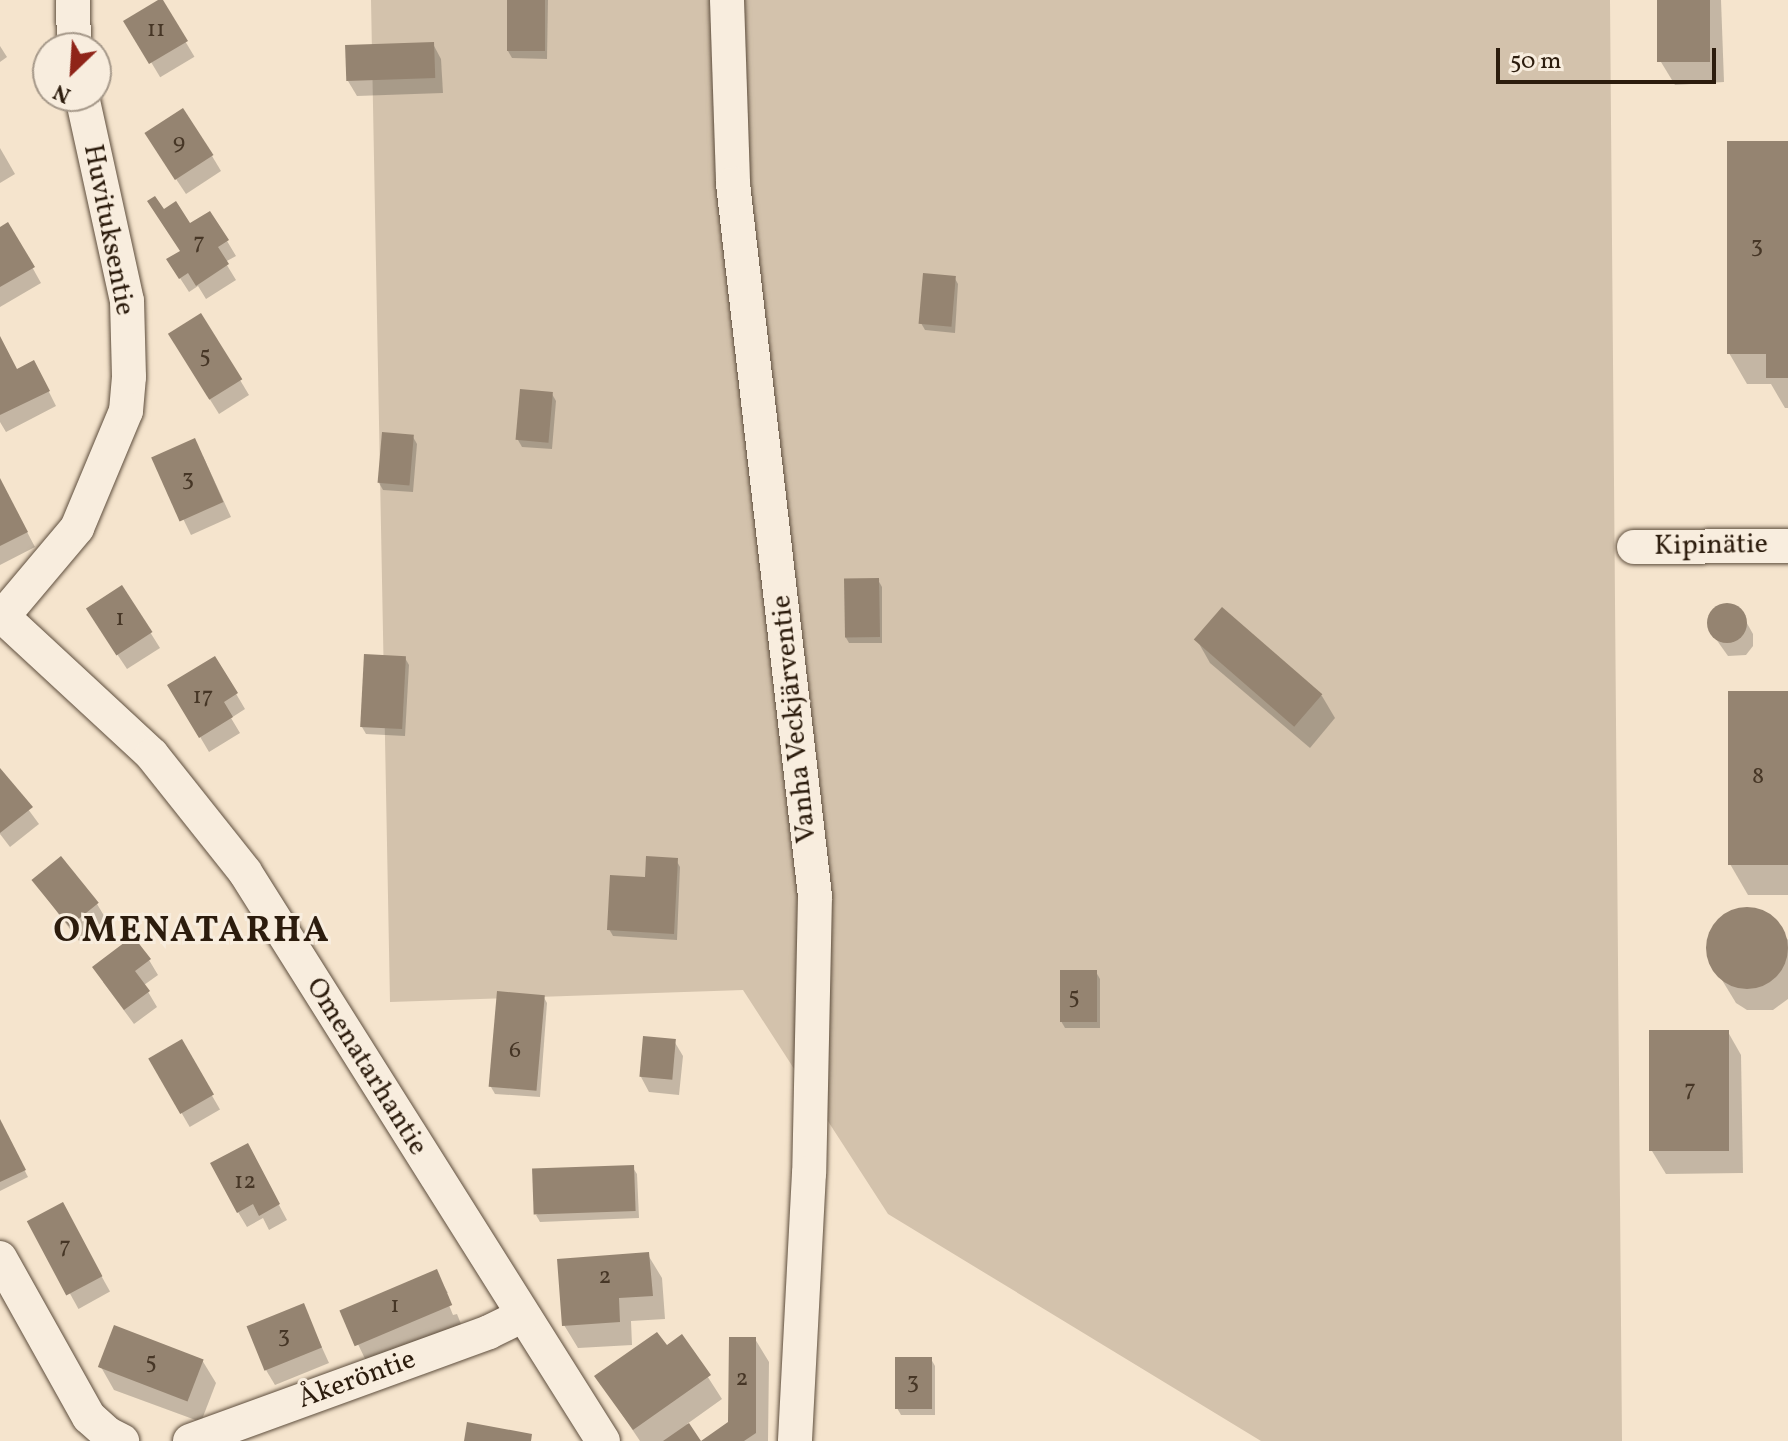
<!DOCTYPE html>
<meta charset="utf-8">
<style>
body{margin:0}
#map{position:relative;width:1788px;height:1441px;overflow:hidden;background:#f5e4cd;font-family:Vollkorn,serif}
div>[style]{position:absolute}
.green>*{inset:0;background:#d3c2ac}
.shadow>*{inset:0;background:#0003;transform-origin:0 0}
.building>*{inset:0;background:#958471;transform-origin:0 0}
.round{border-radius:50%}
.roads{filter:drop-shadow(0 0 2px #5e4e3d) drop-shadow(0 0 2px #5e4e3d)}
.minor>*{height:34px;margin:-17px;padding:0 17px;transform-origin:17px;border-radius:17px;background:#f8edde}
span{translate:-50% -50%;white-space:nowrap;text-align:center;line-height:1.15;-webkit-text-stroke:6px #f8edde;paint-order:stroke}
.number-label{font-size:24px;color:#463626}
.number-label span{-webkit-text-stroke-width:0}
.street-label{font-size:28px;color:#2c1c0d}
.district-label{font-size:36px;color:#2c1c0d;font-weight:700;letter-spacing:2px}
.north{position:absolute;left:32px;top:32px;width:80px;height:80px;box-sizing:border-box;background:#f8edde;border:2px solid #a6998a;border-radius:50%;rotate:205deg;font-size:22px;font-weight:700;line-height:32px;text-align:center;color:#2c1c0d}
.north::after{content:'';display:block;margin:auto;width:28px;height:36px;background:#8f2418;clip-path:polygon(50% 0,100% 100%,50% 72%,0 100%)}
.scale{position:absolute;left:1496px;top:48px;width:220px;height:36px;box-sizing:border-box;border:4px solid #2c1c0d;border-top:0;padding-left:10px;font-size:24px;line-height:28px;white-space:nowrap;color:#2c1c0d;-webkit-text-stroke:6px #f8edde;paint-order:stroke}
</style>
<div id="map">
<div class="green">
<i style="clip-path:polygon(371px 0,1610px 0,1622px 1441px,1261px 1441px,888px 1214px,743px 990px,390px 1002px)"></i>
</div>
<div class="shadow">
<i style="clip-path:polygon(509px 0,548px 0,547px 59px,512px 58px,508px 51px)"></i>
<i style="clip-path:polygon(1659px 0,1721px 0,1724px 82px,1675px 85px,1661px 62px)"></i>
<i style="left:161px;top:1px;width:65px;height:40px;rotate:59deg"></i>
<i style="clip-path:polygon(433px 44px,441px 59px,443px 93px,357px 96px,348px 81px)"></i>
<i style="clip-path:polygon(0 46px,7px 57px,0 62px)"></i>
<i style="clip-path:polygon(1788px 143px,1788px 408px,1785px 408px,1771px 384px,1747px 384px,1729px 353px)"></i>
<i style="clip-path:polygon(0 148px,15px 174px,0 183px)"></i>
<i style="clip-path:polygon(156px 149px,212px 156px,221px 171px,186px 194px)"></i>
<i style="clip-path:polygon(8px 224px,41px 283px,0 307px,0 229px)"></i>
<i style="clip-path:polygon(190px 226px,227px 241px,236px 256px,225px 262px,236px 280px,206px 299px,198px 286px,189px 292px,178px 275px)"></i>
<i style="clip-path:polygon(954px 277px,958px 284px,955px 333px,925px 330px,921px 323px)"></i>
<i style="clip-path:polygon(0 343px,17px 371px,42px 378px,56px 406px,6px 432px,0 422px)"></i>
<i style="clip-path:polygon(179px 350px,240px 380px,249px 395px,219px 414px)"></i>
<i style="clip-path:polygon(552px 394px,556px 401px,552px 449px,522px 447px,518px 440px)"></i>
<i style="clip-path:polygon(413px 437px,417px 444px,413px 492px,383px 490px,379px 483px)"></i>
<i style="clip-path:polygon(203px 456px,231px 517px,191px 535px,154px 459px)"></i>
<i style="clip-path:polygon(0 481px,35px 547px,0 565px)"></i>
<i style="clip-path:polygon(878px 580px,882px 587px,882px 643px,849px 643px,845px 636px)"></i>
<i style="clip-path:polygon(122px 587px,160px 648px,127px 669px,97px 624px)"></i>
<i style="clip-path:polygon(1731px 606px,1744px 618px,1753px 634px,1753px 646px,1746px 655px,1728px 656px,1711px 632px,1709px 620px,1720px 607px)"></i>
<i style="clip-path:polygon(1197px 640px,1322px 696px,1335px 718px,1310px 748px,1210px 663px)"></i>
<i style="clip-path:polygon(215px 658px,245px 709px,231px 718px,240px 733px,209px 752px,170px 686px)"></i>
<i style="clip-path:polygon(405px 658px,409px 665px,405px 736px,366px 734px,362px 727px)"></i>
<i style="clip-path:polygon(1788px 693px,1788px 895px,1748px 895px,1730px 864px)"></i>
<i style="clip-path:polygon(0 771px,39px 824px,10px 847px,0 834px)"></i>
<i style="clip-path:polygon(676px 860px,680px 867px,677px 940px,613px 936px,609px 929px,647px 879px)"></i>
<i style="clip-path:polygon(33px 880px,97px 904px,106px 919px,79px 941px)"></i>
<i style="clip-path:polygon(1754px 909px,1766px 913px,1788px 940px,1788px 999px,1773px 1010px,1747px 1010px,1736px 1003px,1708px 957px,1711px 932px,1728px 913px)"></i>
<i style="clip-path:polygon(149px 960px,158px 975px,144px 985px,157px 1007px,134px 1024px,103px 982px)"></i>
<i style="clip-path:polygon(1096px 972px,1100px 979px,1100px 1028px,1065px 1028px,1061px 1021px)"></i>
<i style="clip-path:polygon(543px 996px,547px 1003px,540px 1097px,495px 1094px,491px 1087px)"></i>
<i style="clip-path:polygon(1728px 1032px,1741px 1055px,1743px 1173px,1666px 1174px,1652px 1151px)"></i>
<i style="clip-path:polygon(674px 1041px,683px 1056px,679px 1095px,649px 1092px,641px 1077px)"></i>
<i style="left:181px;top:1042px;width:78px;height:35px;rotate:60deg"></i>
<i style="clip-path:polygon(0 1123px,28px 1177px,0 1191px)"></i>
<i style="clip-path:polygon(255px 1160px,287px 1220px,269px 1230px,263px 1218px,247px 1227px,238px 1212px)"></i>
<i style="clip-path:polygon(633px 1168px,637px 1174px,639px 1218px,540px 1222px,536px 1215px)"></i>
<i style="left:62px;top:1205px;width:99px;height:36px;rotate:61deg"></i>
<i style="clip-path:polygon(648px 1255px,662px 1278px,665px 1319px,631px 1321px,632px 1345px,578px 1348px,564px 1325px)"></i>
<i style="clip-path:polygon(436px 1272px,448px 1293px,444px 1293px,453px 1315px,457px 1314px,463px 1329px,369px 1367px,342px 1311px)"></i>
<i style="clip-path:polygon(303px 1306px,329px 1363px,275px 1385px,266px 1370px)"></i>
<i style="clip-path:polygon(682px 1337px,722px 1399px,687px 1424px,699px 1441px,640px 1441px,597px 1377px,666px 1348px)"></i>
<i style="clip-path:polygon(755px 1339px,769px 1362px,768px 1441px,704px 1441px,730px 1423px)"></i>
<i style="clip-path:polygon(931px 1359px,935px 1366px,935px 1415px,901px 1415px,897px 1408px)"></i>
<i style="clip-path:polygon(202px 1360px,216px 1383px,201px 1422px,114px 1390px,101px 1367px)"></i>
</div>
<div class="building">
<i style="clip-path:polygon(158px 0,163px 0,188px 41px,149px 64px,123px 21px)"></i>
<i style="left:507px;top:0;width:38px;height:51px"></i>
<i style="left:1657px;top:0;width:53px;height:62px"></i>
<i style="left:434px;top:42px;width:36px;height:89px;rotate:88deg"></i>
<i style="left:183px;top:108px;width:56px;height:46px;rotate:57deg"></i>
<i style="clip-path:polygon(1727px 141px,1788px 141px,1788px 378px,1766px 378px,1766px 354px,1727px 354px)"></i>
<i style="clip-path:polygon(155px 196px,164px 209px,176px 201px,190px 223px,210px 211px,229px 240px,218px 247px,229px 264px,196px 286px,188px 273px,179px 279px,166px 259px,180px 251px,147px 201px)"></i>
<i style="clip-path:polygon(8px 222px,35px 267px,0 287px,0 227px)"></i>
<i style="left:923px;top:273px;width:33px;height:51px;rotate:5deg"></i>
<i style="left:201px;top:313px;width:78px;height:39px;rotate:58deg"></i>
<i style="clip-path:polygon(0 336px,17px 369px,34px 360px,50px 391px,0 415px)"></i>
<i style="left:520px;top:389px;width:33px;height:51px;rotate:5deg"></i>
<i style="left:382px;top:432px;width:32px;height:51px;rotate:5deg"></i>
<i style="left:195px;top:438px;width:70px;height:48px;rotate:66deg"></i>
<i style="clip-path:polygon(0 478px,28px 532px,0 546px)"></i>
<i style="left:879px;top:578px;width:59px;height:35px;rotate:89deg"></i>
<i style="left:122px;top:585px;width:56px;height:43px;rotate:57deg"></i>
<i class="round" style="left:1707px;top:603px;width:40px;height:40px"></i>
<i style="left:1222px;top:607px;width:133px;height:43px;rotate:41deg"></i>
<i style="left:364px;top:654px;width:42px;height:73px;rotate:3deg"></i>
<i style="clip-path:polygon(215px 656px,238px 693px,224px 702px,233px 717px,199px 738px,167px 685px)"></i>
<i style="left:1728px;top:691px;width:60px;height:174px"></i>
<i style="clip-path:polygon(0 768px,33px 807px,0 833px)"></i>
<i style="left:61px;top:856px;width:60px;height:38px;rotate:51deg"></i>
<i style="clip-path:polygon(646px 856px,678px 858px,674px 934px,607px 930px,610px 875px,645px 877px)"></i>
<i class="round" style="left:1706px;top:907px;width:82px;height:82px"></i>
<i style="clip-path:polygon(133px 936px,151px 959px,135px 971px,150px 991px,124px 1010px,92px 967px)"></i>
<i style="left:1060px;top:970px;width:37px;height:52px"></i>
<i style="left:497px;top:991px;width:48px;height:96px;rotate:5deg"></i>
<i style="left:1729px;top:1030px;width:121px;height:80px;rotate:90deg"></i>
<i style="left:643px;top:1036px;width:33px;height:41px;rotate:5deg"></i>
<i style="left:182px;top:1039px;width:64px;height:39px;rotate:60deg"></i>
<i style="clip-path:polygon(0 1119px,26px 1170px,0 1182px)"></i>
<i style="clip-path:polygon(248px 1143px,280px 1204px,259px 1216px,253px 1204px,237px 1213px,210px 1163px)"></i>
<i style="left:634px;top:1165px;width:46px;height:102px;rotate:88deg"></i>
<i style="left:63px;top:1202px;width:84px;height:41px;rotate:62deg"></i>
<i style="clip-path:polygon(649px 1252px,653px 1296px,619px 1298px,620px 1322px,562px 1326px,557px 1259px)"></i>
<i style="left:437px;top:1269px;width:39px;height:106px;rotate:67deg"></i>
<i style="left:304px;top:1303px;width:48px;height:62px;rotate:68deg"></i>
<i style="left:114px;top:1325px;width:96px;height:45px;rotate:21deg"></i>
<i style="clip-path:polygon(657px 1332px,667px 1345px,682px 1334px,711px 1375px,633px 1430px,594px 1376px)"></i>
<i style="clip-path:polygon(729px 1337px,756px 1337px,756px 1433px,744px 1441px,663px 1441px,689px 1423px,701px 1441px,728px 1422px)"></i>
<i style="left:895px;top:1357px;width:37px;height:52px"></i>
<i style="clip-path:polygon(467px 1422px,532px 1434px,531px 1441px,464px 1441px)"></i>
</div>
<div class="roads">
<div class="minor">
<i style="left:73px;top:0;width:48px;rotate:88.8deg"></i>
<i style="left:727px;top:0;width:184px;rotate:88.1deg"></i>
<i style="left:733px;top:184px;width:717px;rotate:83.43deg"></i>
<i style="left:815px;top:896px;width:277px;rotate:91.2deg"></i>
<i style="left:809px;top:1173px;width:268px;rotate:93deg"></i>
<i style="left:1634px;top:547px;width:154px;rotate:-0.4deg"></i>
<i style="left:0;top:614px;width:207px;rotate:42.8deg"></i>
<i style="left:152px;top:755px;width:149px;rotate:51.5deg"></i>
<i style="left:245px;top:872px;width:672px;rotate:57.82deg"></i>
<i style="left:3px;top:616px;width:115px;rotate:-49.9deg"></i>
<i style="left:77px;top:528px;width:127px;rotate:-67.3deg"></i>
<i style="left:126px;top:411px;width:34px;rotate:-85deg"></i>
<i style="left:129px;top:377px;width:76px;rotate:-91.5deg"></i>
<i style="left:127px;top:301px;width:210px;rotate:-102.4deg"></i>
<i style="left:0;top:1258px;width:182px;rotate:60.8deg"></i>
<i style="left:89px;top:1417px;width:25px;rotate:42deg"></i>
<i style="left:108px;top:1434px;width:16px;rotate:27deg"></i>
<i style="left:190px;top:1441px;width:318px;rotate:-20deg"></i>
<i style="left:489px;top:1332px;width:37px;rotate:-26deg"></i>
</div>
</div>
<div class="number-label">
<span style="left:156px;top:31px">11</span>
<span style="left:179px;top:144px">9</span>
<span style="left:199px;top:244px">7</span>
<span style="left:1757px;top:247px">3</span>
<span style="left:205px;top:357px">5</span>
<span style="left:188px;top:480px">3</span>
<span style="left:120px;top:620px">1</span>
<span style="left:203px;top:698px">17</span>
<span style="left:1758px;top:778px">8</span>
<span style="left:1074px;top:998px">5</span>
<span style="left:515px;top:1052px">6</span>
<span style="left:1690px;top:1091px">7</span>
<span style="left:245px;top:1183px">12</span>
<span style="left:65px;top:1248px">7</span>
<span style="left:605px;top:1278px">2</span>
<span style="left:395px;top:1307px">1</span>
<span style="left:284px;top:1337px">3</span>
<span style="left:151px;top:1363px">5</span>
<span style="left:742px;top:1380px">2</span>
<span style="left:913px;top:1383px">3</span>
</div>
<div class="street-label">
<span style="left:108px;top:230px;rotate:79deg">Huvituksentie</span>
<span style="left:1711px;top:546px;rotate:-1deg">Kipinätie</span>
<span style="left:795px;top:719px;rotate:-96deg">Vanha Veckjärventie</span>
<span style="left:366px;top:1067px;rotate:58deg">Omenatarhantie</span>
<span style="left:357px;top:1380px;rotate:-20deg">Åkeröntie</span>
</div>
<div class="district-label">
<span style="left:192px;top:933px">OMENATARHA</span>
</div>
<div class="north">N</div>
<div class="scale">50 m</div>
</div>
